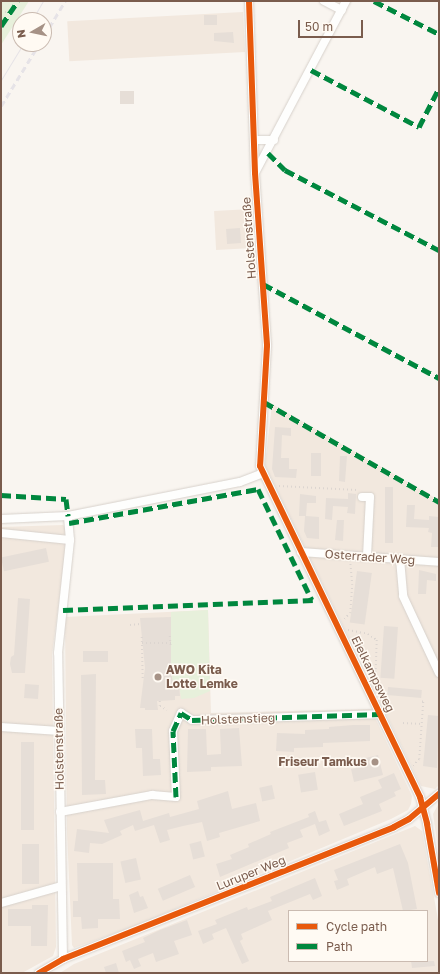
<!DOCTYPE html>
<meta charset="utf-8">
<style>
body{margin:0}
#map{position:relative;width:440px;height:974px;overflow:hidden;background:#f9f5f0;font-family:"Golos Text",sans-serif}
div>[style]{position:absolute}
.residential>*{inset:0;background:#f2e8de;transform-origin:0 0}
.green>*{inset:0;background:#e7f0db}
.building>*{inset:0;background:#e6ded7;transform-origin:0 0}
.path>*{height:1.5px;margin-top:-0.75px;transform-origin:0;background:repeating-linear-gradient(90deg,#dcd5d0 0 1px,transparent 0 4px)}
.roads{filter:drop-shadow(0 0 1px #d7d1cb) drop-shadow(0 0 1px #d7d1cb)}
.minor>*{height:8px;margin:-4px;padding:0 4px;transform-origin:4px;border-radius:4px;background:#fefefd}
.tram>*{height:1px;margin:-0.5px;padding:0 0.5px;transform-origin:0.5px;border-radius:0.5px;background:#e6e3e7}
.rail>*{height:2.5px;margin-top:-1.25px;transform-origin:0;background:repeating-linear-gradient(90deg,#e6e3e7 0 6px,transparent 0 10px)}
.quiet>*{height:5px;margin-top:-2.5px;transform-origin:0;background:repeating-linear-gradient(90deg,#00873e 0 10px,transparent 0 15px)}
.cycleway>*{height:6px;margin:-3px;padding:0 3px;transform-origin:3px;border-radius:3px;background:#e8590c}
.dots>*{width:11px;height:11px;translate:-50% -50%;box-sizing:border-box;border:2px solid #fffaf3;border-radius:50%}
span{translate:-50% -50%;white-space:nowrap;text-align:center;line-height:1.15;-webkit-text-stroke:3px #fffaf3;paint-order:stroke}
.street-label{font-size:12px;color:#7a5c4d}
.poi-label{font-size:12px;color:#7a5c4d;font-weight:700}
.left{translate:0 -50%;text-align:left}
.right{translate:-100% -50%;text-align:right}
.frame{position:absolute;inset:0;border:2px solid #7a5c4d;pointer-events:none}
.legend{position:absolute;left:288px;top:910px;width:140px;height:52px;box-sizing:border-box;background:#fffaf3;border:1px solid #cabbb1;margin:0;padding:5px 7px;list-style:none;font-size:12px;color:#7a5c4d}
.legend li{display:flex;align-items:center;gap:8px;height:20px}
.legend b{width:20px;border:1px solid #cabbb1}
.north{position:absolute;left:12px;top:12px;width:40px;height:40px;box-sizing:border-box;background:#fffaf3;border:1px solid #cabbb1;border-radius:50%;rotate:261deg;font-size:11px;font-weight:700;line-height:16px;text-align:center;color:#7a5c4d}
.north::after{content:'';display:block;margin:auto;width:14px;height:18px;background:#a69286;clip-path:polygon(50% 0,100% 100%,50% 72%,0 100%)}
.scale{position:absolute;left:298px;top:20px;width:65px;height:18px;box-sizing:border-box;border:2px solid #7a5c4d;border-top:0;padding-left:5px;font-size:12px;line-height:14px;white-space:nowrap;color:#7a5c4d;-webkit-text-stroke:3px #fffaf3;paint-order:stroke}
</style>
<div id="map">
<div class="residential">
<i style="left:243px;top:12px;width:40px;height:176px;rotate:87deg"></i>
<i style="left:251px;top:209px;width:39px;height:37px;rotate:87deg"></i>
<i style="clip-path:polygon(272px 404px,439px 500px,439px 785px,435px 789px,421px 786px,265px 465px)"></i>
<i style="clip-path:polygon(63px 525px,68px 530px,52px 655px,56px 947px,53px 956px,22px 973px,1px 973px,1px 527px)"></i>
<i style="clip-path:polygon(208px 610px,211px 713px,371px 709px,412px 796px,411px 804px,408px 810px,391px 819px,132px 927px,74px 948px,72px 945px,67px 832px,65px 617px)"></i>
<i style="clip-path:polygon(439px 803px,439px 855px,433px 814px)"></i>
<i style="clip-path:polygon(evenodd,415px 826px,422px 831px,439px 925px,439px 973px,60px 973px,74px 964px,415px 826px,289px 911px,427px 911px,427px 961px,289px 961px,289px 911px)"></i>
</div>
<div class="green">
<i style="clip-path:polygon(1px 1px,29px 1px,1px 45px)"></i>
<i style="clip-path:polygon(208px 610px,210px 691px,194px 698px,181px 699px,179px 684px,173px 683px,171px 672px,171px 612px)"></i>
</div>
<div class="building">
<i style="left:204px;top:15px;width:13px;height:10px"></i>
<i style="clip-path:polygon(233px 32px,234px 43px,214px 41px,214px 33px)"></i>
<i style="left:134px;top:91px;width:13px;height:14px;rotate:90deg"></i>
<i style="left:240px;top:228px;width:15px;height:14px;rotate:86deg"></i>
<i style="clip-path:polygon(275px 427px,291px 428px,291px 436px,282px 435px,281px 458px,289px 458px,289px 469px,297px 469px,296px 478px,275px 477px,272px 469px)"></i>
<i style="left:311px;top:453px;width:10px;height:23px"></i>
<i style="clip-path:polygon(340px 456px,347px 456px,345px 482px,339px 481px)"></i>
<i style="left:385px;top:487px;width:8px;height:56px"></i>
<i style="clip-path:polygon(348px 493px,356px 494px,355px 514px,347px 513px,348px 507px,333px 506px,332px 520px,325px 519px,326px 498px,348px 499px)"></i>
<i style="clip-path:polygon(300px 494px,316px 496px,316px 503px,307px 503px,306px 516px,319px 517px,319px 539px,307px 538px,304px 531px,305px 516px,299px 516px)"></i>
<i style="clip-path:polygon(407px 505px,415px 505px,414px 519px,429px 520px,429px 516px,439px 517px,439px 547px,431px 547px,432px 533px,428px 532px,429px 528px,406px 527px)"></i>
<i style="clip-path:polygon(337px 520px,344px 520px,343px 541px,335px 540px)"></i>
<i style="left:46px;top:548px;width:14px;height:46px;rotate:78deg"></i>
<i style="clip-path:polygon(419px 570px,436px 574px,436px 581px,427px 580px,426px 594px,418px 594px)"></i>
<i style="left:357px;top:571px;width:15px;height:52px;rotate:8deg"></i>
<i style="clip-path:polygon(18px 598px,30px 599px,25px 673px,12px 673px,10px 664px,11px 657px,14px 655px)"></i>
<i style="clip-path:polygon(171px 617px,171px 672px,173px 683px,179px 683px,180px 696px,175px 696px,175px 700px,157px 701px,158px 710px,145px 710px,145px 708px,140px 708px,145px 668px,140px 618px)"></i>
<i style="left:384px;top:626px;width:14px;height:52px;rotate:4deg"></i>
<i style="left:83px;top:651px;width:25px;height:11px"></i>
<i style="clip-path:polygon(96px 674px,95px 780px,105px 780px,106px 794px,82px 795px,81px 675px)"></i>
<i style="left:25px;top:684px;width:14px;height:14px;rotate:4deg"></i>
<i style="left:388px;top:687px;width:34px;height:8px;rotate:5deg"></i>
<i style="clip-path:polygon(428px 715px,439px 716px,437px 768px,423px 766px)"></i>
<i style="clip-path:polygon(353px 725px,370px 725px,370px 741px,323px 743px,323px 747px,294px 748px,294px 752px,276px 751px,277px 733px,305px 734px,305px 730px,329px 729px,329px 727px)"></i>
<i style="clip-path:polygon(239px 728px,242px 766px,211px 767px,211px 771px,187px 772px,188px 729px,206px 729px,207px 755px,221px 754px,220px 729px)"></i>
<i style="clip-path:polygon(135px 729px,152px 729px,153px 759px,160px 759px,161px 775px,143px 776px,142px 748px,136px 748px)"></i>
<i style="left:21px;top:742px;width:13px;height:88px"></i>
<i style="clip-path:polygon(378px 755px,383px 775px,354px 782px,351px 769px,356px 768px,354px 761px)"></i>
<i style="left:315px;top:772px;width:18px;height:17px;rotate:81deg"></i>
<i style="clip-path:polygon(394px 773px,401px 789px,394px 792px,396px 796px,379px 804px,382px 811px,344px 826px,339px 814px,363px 804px,360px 797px,382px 788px,378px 780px)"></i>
<i style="left:272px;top:785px;width:14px;height:13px;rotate:78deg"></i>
<i style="clip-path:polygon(228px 791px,232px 809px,256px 803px,260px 821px,219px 833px,220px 837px,207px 841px,202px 822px,183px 826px,167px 830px,170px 840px,160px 843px,154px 825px,135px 831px,133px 825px,120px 831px,122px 835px,102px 844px,90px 843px,89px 853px,74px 851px,77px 829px,109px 833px,104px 820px,140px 810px,143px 821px,169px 813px,170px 817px,199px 809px,197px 801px)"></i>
<i style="clip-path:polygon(315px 811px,319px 822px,326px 820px,330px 831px,319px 836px,315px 824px,300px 830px,303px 837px,287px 843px,289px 848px,220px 877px,216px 864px,232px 859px,230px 855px,249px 847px,248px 844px,271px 834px,270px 832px,309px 817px,308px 814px)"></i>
<i style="left:201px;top:841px;width:16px;height:12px;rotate:76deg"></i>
<i style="left:22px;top:844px;width:17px;height:40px"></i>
<i style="clip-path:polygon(400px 844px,408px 863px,417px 909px,403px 911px,393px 868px,377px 874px,375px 867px,347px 879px,349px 885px,337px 890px,334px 881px,338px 880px,334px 870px)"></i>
<i style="left:136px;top:858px;width:22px;height:16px;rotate:77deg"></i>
<i style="clip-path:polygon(77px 863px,113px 863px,113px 899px,119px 899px,120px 919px,98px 919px,98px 928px,82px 929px,81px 917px,73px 917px,73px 901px,78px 901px)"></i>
<i style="left:190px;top:875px;width:13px;height:35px;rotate:67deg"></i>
<i style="clip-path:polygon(315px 878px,322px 896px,313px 900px,310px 894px,268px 911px,272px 920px,241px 934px,243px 939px,240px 941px,249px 961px,242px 964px,226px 928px,212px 934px,214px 939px,203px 944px,198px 931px,217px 924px,215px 920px,247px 907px,248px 910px,272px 901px,270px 897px)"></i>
<i style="clip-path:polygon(138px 891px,140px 897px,143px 896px,148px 908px,134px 913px,129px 895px)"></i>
<i style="clip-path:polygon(32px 905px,48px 905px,47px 946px,31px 946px,31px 926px,8px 926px,8px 909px,32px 909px)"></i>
<i style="clip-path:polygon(187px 920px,192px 935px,174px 941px,179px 954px,156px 962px,153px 953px,138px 959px,141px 966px,134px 969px,130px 960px,126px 962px,122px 951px,145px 942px,143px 938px,160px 930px)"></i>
<i style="clip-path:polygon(411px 961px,434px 961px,435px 966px,412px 968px)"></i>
<i style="clip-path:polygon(116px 963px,119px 973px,106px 973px,104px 967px)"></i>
</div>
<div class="path">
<i style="left:1px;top:12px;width:8px"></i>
<i style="left:279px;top:486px;width:78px;rotate:2.9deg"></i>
<i style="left:344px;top:619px;width:8px;rotate:-45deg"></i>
<i style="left:350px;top:613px;width:28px;rotate:-86deg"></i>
<i style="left:352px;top:585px;width:21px;rotate:-95deg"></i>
<i style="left:130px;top:625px;width:10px;rotate:-6deg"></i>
<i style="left:348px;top:630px;width:20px;rotate:11deg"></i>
<i style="left:368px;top:634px;width:11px;rotate:34deg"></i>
<i style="left:377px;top:640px;width:31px;rotate:92deg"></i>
<i style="left:376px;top:671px;width:8px;rotate:130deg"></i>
<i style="left:170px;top:636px;width:11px;rotate:85deg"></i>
<i style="left:142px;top:637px;width:44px;rotate:88.7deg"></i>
<i style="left:142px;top:643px;width:29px"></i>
<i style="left:160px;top:701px;width:5px;rotate:90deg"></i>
<i style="left:160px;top:706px;width:8px;rotate:30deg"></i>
<i style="left:403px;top:723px;width:19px;rotate:3deg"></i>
<i style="left:413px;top:766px;width:9px;rotate:-49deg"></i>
<i style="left:419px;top:759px;width:57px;rotate:-86deg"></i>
<i style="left:423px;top:702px;width:2px;rotate:180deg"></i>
</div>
<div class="roads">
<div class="minor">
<i style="left:249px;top:1px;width:172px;rotate:88deg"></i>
<i style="left:255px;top:173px;width:173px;rotate:86deg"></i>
<i style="left:267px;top:346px;width:120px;rotate:93.3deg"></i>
<i style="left:260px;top:466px;width:368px;rotate:64.2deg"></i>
<i style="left:420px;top:797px;width:28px;rotate:75deg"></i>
<i style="left:427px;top:824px;width:70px;rotate:80.1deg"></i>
<i style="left:324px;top:1px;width:20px;rotate:27deg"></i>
<i style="left:254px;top:140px;width:20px"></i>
<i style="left:255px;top:173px;width:195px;rotate:-62.1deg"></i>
<i style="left:362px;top:497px;width:8px"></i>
<i style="left:370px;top:497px;width:60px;rotate:92.9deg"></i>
<i style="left:1px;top:519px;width:67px;rotate:-2.6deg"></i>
<i style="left:68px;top:516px;width:175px;rotate:-11.2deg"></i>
<i style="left:240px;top:482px;width:25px;rotate:-21deg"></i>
<i style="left:1px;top:533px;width:69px;rotate:5.8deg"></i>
<i style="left:301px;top:552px;width:138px;rotate:4.1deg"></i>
<i style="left:400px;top:559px;width:37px;rotate:85deg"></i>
<i style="left:403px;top:596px;width:85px;rotate:64.9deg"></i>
<i style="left:1px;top:727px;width:58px;rotate:3.9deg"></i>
<i style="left:60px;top:812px;width:94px;rotate:-10.5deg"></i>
<i style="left:152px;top:795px;width:24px;rotate:5deg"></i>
<i style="left:176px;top:797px;width:66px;rotate:-92.6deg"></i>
<i style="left:173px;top:731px;width:20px;rotate:-66deg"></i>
<i style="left:181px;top:713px;width:13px;rotate:32deg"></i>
<i style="left:192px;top:720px;width:189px;rotate:-1.8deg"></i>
<i style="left:1px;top:903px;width:62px;rotate:-15.8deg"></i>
<i style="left:63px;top:959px;width:306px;rotate:-90.9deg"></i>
<i style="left:58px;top:653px;width:114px;rotate:-83.9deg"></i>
<i style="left:70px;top:540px;width:24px;rotate:-95deg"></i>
<i style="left:39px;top:973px;width:28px;rotate:-30deg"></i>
<i style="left:63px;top:959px;width:356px;rotate:-21.7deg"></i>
<i style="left:394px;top:827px;width:17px;rotate:-28deg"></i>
<i style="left:409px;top:819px;width:39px;rotate:-40deg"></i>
</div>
</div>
<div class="tram">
<i style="left:32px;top:20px;width:22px;rotate:-60deg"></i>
<i style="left:1px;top:80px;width:42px;rotate:-58.6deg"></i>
</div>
<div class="rail">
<i style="left:44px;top:36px;width:41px;rotate:-59deg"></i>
<i style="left:1px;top:106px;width:73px;rotate:-58.5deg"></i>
</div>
<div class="quiet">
<i style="left:374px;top:1px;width:73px;rotate:26.9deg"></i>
<i style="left:1px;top:26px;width:30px;rotate:-56deg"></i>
<i style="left:311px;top:70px;width:122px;rotate:27.8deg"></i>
<i style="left:419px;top:127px;width:44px;rotate:-62.9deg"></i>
<i style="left:268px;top:153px;width:24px;rotate:45deg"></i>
<i style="left:285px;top:170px;width:174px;rotate:27.5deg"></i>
<i style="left:263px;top:284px;width:200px;rotate:28.1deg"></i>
<i style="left:264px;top:402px;width:202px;rotate:29.7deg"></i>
<i style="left:1px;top:495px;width:65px;rotate:3.5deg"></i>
<i style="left:66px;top:499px;width:17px;rotate:83deg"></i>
<i style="left:69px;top:523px;width:192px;rotate:-10.2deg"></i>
<i style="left:258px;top:489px;width:123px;rotate:64.1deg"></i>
<i style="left:63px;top:610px;width:251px;rotate:-2.3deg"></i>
<i style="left:176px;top:797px;width:66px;rotate:-92.6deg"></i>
<i style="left:173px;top:731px;width:20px;rotate:-66deg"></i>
<i style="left:181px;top:713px;width:13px;rotate:32deg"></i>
<i style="left:192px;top:720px;width:189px;rotate:-1.8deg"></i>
</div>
<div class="cycleway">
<i style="left:249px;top:1px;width:172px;rotate:88deg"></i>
<i style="left:255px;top:173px;width:173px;rotate:86deg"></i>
<i style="left:267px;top:346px;width:120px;rotate:93.3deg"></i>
<i style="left:260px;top:466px;width:368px;rotate:64.2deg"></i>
<i style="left:420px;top:797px;width:28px;rotate:75deg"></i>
<i style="left:427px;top:824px;width:70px;rotate:80.1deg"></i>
<i style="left:39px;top:973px;width:28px;rotate:-30deg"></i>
<i style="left:63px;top:959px;width:356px;rotate:-21.7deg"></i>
<i style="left:394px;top:827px;width:17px;rotate:-28deg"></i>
<i style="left:409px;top:819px;width:39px;rotate:-40deg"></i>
</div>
<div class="dots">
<i style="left:158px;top:677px;background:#a69286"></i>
<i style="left:375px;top:762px;background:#a69286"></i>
</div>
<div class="street-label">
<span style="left:249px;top:238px;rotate:-94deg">Holstenstraße</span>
<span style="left:370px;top:557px;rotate:4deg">Osterrader Weg</span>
<span style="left:373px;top:674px;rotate:64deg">Eielkampsweg</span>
<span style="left:238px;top:719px;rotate:-2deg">Holstenstieg</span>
<span style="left:59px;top:749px;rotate:-91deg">Holstenstraße</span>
<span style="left:251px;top:873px;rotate:-22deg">Luruper Weg</span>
</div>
<div class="poi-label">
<span class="left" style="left:166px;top:677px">AWO Kita<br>Lotte Lemke</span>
<span class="right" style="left:367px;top:762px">Friseur Tamkus</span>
</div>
<div class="frame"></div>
<ul class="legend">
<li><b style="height:5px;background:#e8590c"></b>Cycle path</li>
<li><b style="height:5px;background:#00873e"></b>Path</li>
</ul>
<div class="north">N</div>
<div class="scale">50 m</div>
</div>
